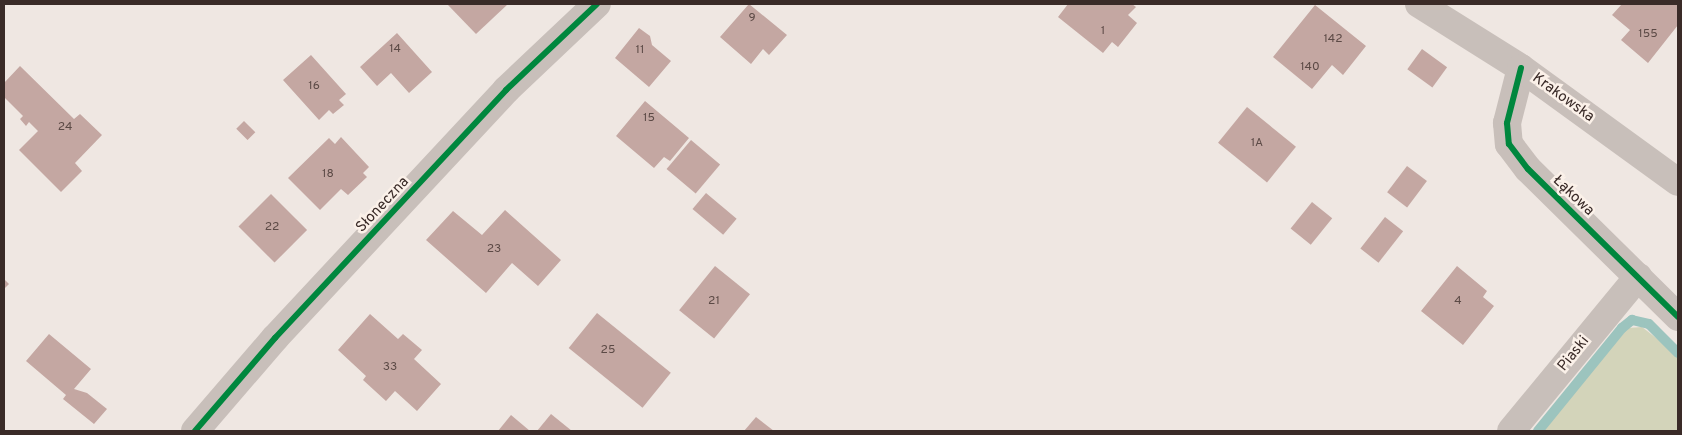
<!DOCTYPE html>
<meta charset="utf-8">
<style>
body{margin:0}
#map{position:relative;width:1682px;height:435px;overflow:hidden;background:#efe7e2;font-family:Overpass,sans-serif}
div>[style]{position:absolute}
.green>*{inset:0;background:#d3d4ba}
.stream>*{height:10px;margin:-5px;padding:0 5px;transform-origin:5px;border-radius:5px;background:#9cc4be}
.building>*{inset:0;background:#c4a7a2;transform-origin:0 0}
.minor>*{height:28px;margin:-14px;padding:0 14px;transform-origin:14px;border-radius:14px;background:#c8bfba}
.tertiary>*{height:28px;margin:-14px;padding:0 14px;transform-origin:14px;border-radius:14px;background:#c8bfba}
.cycleway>*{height:6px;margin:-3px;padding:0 3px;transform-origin:3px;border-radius:3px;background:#00873e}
span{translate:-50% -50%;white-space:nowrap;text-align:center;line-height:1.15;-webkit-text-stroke:5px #fbf1e9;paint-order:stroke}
.number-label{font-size:12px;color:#5c4a46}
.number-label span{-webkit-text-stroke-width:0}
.street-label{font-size:15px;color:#3a2b28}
.frame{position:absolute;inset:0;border:5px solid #3a2b28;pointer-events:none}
</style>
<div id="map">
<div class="green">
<i style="clip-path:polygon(1642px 327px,1678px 355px,1678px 431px,1540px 431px,1628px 328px)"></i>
</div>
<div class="stream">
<i style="left:1538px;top:431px;width:133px;rotate:-50.8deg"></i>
<i style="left:1622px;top:328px;width:13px;rotate:-39deg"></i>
<i style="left:1632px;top:320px;width:17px;rotate:13deg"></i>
<i style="left:1649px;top:324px;width:41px;rotate:45deg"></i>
</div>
<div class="building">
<i style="clip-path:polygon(447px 4px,508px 4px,476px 34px)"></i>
<i style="clip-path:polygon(749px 4px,787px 35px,769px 55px,763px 49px,751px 64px,720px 37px)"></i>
<i style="clip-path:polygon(1068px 4px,1132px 4px,1136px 7px,1128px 15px,1137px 23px,1118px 47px,1112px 42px,1103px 53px,1058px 17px)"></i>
<i style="clip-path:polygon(1622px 4px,1678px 4px,1678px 25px,1648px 63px,1621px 40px,1630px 30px,1612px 15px)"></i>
<i style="clip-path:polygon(1315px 5px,1366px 46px,1343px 75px,1332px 65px,1312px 89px,1273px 57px)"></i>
<i style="clip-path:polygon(639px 28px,650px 36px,652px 45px,671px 61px,649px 87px,615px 58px)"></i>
<i style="clip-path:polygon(397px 33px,432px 72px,409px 93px,391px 73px,377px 86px,360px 67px)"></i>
<i style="left:1422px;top:49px;width:31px;height:25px;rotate:36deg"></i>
<i style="clip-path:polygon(311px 55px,346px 94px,339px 100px,344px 105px,333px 114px,329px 110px,319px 120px,283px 80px)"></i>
<i style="clip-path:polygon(20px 66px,74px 119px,80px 114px,102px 135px,75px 163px,82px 171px,61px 192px,19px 150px,38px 131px,29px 122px,26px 126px,20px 119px,23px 116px,4px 97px,4px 83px)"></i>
<i style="clip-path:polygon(645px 101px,689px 138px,670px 161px,664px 157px,654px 168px,616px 136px)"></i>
<i style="left:1247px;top:107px;width:63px;height:46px;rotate:39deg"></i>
<i style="left:244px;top:121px;width:16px;height:11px;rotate:45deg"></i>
<i style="clip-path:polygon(341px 137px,369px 167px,363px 173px,367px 177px,348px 195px,341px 189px,320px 210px,288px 178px,329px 138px,335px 144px)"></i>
<i style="left:691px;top:140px;width:38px;height:38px;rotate:40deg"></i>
<i style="left:1407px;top:166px;width:25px;height:33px;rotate:37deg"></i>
<i style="left:706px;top:193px;width:40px;height:21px;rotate:40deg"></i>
<i style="left:271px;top:194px;width:51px;height:46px;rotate:45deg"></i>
<i style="left:1312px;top:202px;width:26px;height:34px;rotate:39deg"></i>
<i style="clip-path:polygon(505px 210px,561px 260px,538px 286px,512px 263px,486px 293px,426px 240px,453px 211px,482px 235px)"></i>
<i style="left:1385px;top:217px;width:23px;height:40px;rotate:38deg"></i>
<i style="left:715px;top:266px;width:45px;height:57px;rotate:39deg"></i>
<i style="clip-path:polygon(1457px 266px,1487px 291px,1483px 297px,1494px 306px,1463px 345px,1421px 311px)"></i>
<i style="clip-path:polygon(4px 279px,9px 284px,4px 289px)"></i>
<i style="left:597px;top:313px;width:95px;height:45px;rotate:39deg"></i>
<i style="clip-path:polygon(370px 314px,398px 339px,403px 334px,422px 350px,414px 359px,441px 384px,417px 411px,395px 391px,386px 401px,363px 380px,366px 376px,338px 350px)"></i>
<i style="clip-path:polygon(49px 334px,91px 369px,74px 389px,87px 393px,107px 409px,94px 424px,63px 399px,66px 395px,26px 361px)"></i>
<i style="clip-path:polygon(551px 414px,572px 431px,537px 431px)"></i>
<i style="clip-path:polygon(511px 415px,530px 431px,498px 431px)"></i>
<i style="clip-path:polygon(756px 417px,774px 431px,744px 431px)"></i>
</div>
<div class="minor">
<i style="left:1521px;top:68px;width:57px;rotate:104.3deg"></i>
<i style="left:1507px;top:123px;width:21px;rotate:85deg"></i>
<i style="left:1509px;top:144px;width:31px;rotate:53deg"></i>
<i style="left:1528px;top:169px;width:211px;rotate:44.6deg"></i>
<i style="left:195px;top:431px;width:123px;rotate:-49.3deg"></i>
<i style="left:275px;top:338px;width:339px;rotate:-47deg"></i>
<i style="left:506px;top:90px;width:125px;rotate:-43.4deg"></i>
<i style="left:1511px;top:431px;width:200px;rotate:-50.5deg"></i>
</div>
<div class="tertiary">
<i style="left:1419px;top:4px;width:120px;rotate:32.1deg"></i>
<i style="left:1521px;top:68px;width:194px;rotate:36deg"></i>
</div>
<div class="cycleway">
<i style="left:1521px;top:68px;width:57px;rotate:104.3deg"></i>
<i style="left:1507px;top:123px;width:21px;rotate:85deg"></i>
<i style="left:1509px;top:144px;width:31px;rotate:53deg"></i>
<i style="left:1528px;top:169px;width:211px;rotate:44.6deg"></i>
<i style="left:195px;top:431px;width:123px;rotate:-49.3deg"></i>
<i style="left:275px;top:338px;width:339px;rotate:-47deg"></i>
<i style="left:506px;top:90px;width:125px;rotate:-43.4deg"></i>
</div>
<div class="number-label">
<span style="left:752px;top:19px">9</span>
<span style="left:1103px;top:32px">1</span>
<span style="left:1648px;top:35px">155</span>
<span style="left:1333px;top:40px">142</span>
<span style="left:395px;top:50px">14</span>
<span style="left:640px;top:51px">11</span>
<span style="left:1310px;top:68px">140</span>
<span style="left:314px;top:87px">16</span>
<span style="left:649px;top:119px">15</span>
<span style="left:65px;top:128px">24</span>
<span style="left:1257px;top:144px">1A</span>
<span style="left:328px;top:175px">18</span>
<span style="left:272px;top:228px">22</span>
<span style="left:494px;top:250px">23</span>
<span style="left:714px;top:302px">21</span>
<span style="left:1458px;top:302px">4</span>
<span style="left:608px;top:351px">25</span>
<span style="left:390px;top:368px">33</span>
</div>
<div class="street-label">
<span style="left:1563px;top:98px;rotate:36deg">Krakowska</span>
<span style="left:1573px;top:196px;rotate:44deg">Łąkowa</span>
<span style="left:383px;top:205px;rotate:-47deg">Słoneczna</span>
<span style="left:1574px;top:354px;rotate:-51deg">Piaski</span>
</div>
<div class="frame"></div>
</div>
